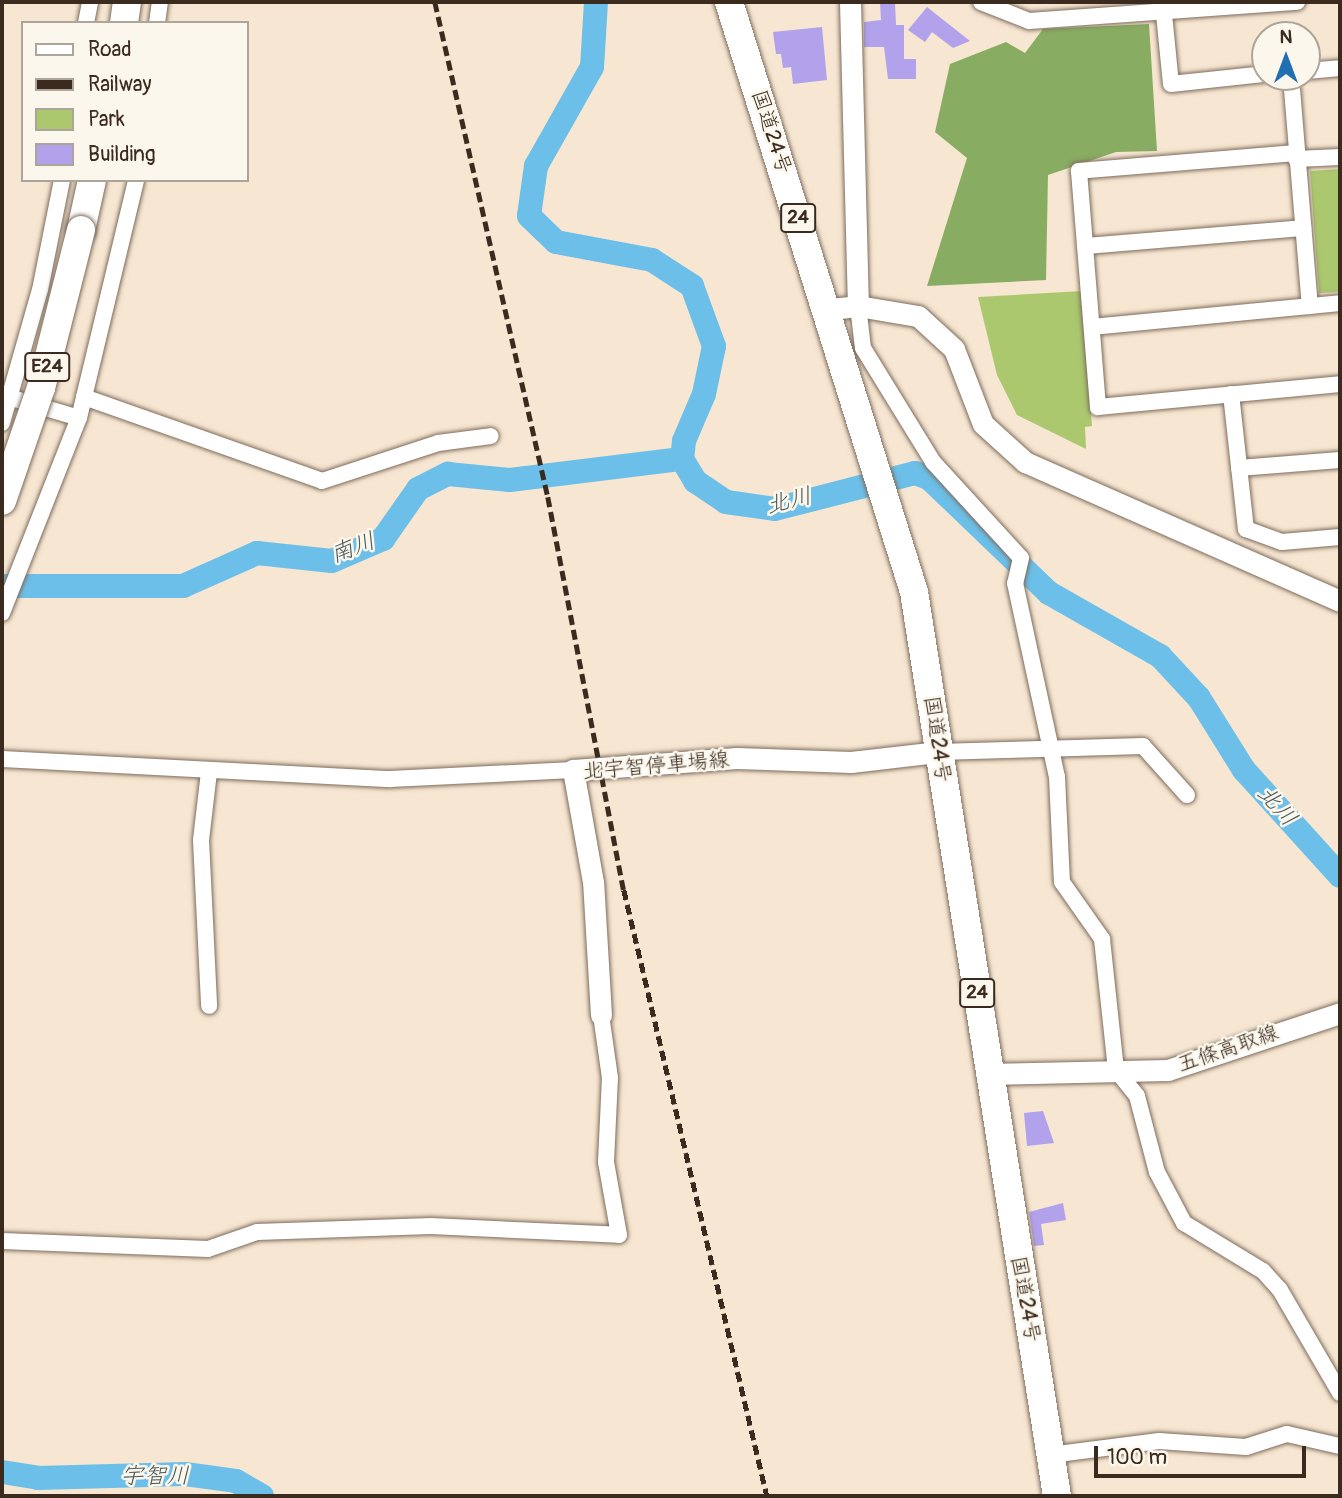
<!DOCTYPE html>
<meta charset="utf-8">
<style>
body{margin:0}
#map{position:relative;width:1342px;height:1498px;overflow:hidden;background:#f7e6d1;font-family:Pangolin,"Klee One",sans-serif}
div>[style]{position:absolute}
.green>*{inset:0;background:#abc86f}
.forest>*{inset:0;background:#88ac62}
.river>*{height:24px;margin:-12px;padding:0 12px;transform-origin:12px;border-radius:12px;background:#6cbfe8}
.building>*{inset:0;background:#b1a2eb}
.roads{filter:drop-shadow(0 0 2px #7d6c5d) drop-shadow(0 0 2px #7d6c5d)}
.street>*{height:16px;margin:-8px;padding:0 8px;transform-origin:8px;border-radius:8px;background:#fff}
.secondary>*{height:21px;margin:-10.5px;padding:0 10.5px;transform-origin:10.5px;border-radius:10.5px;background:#fff}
.highway>*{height:28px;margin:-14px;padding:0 14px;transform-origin:14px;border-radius:14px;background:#fff}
.rail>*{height:4.5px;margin-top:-2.25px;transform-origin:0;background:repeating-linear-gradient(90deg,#3b2a1e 0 10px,transparent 0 15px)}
.bridges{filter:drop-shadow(0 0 2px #7d6c5d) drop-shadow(0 0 2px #7d6c5d)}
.highway-bridge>*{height:28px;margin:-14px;padding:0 14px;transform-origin:14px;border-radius:14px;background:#fff}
span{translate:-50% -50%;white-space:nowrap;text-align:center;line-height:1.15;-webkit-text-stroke:5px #fbf7ec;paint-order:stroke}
.shield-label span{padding:2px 5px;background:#fbf7ec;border:2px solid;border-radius:5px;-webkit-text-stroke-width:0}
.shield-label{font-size:19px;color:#3b2a1e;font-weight:700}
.street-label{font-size:21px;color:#3b2a1e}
.water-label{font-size:23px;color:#4a575b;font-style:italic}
.frame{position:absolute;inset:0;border:4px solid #3b2a1e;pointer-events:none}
.legend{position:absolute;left:21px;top:21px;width:228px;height:161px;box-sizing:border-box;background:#fbf7ec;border:2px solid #aea59a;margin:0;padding:9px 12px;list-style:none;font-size:21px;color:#3b2a1e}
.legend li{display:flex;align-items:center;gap:14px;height:35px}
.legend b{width:35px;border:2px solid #aea59a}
.north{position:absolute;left:1251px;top:21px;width:70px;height:70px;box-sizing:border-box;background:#fbf7ec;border:2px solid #aea59a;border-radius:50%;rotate:0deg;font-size:19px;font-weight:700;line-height:28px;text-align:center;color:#3b2a1e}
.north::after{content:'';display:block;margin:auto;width:24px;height:32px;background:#1f6fb2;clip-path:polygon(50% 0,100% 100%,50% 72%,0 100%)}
.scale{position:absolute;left:1094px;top:1446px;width:212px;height:32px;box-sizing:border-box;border:4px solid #3b2a1e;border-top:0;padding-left:9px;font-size:21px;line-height:24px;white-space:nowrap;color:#3b2a1e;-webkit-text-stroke:5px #fbf7ec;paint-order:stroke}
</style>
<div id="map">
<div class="green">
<i style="clip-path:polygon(1340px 169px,1340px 292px,1319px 293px,1310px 171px)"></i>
<i style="clip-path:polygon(1082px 291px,1092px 426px,1085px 427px,1086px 449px,1017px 415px,997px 375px,978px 297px)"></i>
</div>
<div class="forest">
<i style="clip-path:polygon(1149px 24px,1157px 151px,1116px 152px,1048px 175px,1046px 280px,927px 286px,967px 158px,935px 132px,950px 64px,1006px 42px,1025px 53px,1043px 29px)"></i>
</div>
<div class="river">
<i style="left:596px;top:2px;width:65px;rotate:93.5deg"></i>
<i style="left:592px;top:67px;width:114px;rotate:119.5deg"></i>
<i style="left:536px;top:166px;width:50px;rotate:98deg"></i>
<i style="left:529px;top:216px;width:37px;rotate:44deg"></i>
<i style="left:556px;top:242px;width:98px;rotate:10.6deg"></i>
<i style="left:652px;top:260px;width:48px;rotate:33deg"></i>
<i style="left:692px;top:286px;width:64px;rotate:69.9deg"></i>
<i style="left:714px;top:346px;width:49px;rotate:101.8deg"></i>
<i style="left:704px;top:394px;width:51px;rotate:113.1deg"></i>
<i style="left:684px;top:441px;width:18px;rotate:96deg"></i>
<i style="left:682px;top:459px;width:26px;rotate:59deg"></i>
<i style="left:695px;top:481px;width:37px;rotate:34deg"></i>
<i style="left:726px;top:502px;width:49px;rotate:8.1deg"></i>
<i style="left:775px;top:509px;width:145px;rotate:-14.4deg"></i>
<i style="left:915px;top:473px;width:15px;rotate:20deg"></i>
<i style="left:929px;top:478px;width:166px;rotate:43.8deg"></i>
<i style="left:1049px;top:593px;width:128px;rotate:29.6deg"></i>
<i style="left:1160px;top:656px;width:57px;rotate:47.1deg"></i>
<i style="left:1199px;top:698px;width:85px;rotate:58deg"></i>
<i style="left:1244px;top:770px;width:143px;rotate:47.8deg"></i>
<i style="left:2px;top:586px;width:181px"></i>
<i style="left:183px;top:586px;width:81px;rotate:-24deg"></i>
<i style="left:257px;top:553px;width:75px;rotate:6.1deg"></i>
<i style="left:332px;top:561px;width:56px;rotate:-23.3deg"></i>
<i style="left:383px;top:539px;width:61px;rotate:-55deg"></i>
<i style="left:418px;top:489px;width:34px;rotate:-27deg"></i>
<i style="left:448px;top:474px;width:62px;rotate:5.5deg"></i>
<i style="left:510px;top:480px;width:173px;rotate:-7deg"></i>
<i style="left:2px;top:1472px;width:36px;rotate:9deg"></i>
<i style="left:38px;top:1478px;width:147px;rotate:-1.6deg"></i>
<i style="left:185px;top:1474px;width:51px;rotate:7.8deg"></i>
<i style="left:236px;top:1481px;width:30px;rotate:30deg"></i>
</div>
<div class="building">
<i style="clip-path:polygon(880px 2px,895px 2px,896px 25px,904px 25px,904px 59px,916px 59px,916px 79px,888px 79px,884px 47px,864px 47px,864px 22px,881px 20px)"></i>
<i style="clip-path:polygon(927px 7px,970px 41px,953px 48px,932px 32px,925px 42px,908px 30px)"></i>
<i style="clip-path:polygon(822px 27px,827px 80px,793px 84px,791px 67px,783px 68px,781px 54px,776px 54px,773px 32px)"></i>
<i style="clip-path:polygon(1043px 1111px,1054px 1143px,1027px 1146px,1024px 1113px)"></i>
<i style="clip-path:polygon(1063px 1203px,1066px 1220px,1041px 1224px,1044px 1245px,1034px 1246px,1029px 1212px)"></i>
</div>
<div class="roads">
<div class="street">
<i style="left:981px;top:2px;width:52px;rotate:21.6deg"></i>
<i style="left:1029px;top:21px;width:269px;rotate:-4.1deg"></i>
<i style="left:1163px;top:4px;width:80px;rotate:84.3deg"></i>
<i style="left:1171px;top:84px;width:95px;rotate:-6.1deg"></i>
<i style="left:86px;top:23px;width:21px;rotate:-79deg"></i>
<i style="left:157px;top:23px;width:21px;rotate:-82deg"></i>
<i style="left:1307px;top:71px;width:33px;rotate:-5deg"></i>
<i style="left:1291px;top:77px;width:230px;rotate:85.3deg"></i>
<i style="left:1296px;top:153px;width:218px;rotate:175.3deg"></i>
<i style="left:1079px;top:171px;width:237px;rotate:85.4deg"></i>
<i style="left:1098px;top:407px;width:243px;rotate:-5.4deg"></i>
<i style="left:1296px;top:159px;width:44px;rotate:-2.6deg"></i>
<i style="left:1085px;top:246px;width:219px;rotate:-4.7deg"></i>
<i style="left:858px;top:306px;width:42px;rotate:83.2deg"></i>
<i style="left:863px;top:348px;width:134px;rotate:58.4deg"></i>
<i style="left:933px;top:462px;width:130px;rotate:47.5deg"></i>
<i style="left:1021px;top:558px;width:26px;rotate:103deg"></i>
<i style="left:1015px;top:583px;width:198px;rotate:77.8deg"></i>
<i style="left:1057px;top:777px;width:105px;rotate:87.3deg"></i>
<i style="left:1062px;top:882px;width:70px;rotate:54.9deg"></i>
<i style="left:1102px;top:939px;width:132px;rotate:83.9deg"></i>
<i style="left:1116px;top:1070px;width:33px;rotate:51deg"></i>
<i style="left:1137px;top:1096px;width:79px;rotate:75.3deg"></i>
<i style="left:1157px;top:1172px;width:58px;rotate:62.1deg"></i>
<i style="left:1184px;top:1223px;width:92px;rotate:31.3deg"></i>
<i style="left:1263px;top:1271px;width:25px;rotate:48deg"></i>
<i style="left:1280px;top:1290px;width:119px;rotate:59.8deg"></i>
<i style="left:1092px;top:327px;width:249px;rotate:-5.5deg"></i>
<i style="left:1231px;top:394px;width:136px;rotate:83.7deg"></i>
<i style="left:1246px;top:529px;width:38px;rotate:20deg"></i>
<i style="left:1282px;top:542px;width:58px;rotate:-4.9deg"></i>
<i style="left:2px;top:395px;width:80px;rotate:16.6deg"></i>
<i style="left:84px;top:397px;width:252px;rotate:19.4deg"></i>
<i style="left:322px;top:481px;width:122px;rotate:-18.1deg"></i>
<i style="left:438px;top:443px;width:53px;rotate:-7.5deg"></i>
<i style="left:2px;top:423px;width:138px;rotate:-74.1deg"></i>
<i style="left:40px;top:290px;width:112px;rotate:-78.7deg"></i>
<i style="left:1239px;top:468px;width:101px;rotate:-4.5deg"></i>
<i style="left:2px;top:613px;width:210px;rotate:-68.5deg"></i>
<i style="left:79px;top:418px;width:245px;rotate:-76.5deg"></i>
<i style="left:938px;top:752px;width:205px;rotate:-1.7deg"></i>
<i style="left:1143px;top:746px;width:66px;rotate:48.1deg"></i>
<i style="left:2px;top:759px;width:389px;rotate:3deg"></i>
<i style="left:390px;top:779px;width:183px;rotate:-2.8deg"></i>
<i style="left:209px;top:772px;width:68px;rotate:96.7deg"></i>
<i style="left:201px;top:840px;width:166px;rotate:87.2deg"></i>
<i style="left:2px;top:1241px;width:206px;rotate:2.2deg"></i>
<i style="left:208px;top:1249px;width:52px;rotate:-19.1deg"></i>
<i style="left:257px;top:1232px;width:174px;rotate:-2deg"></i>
<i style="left:431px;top:1226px;width:188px;rotate:2.7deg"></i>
<i style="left:619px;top:1235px;width:74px;rotate:-100.1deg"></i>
<i style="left:606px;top:1162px;width:84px;rotate:-87.3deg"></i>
<i style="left:610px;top:1078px;width:64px;rotate:-98.1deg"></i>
<i style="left:1050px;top:1455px;width:110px;rotate:-7.3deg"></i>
<i style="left:1159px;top:1441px;width:87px;rotate:3.9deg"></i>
<i style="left:1246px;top:1447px;width:43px;rotate:-17.6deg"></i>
<i style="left:1287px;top:1434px;width:54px;rotate:12.8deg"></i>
</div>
<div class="secondary">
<i style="left:850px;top:2px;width:304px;rotate:88.5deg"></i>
<i style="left:824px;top:310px;width:34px;rotate:-7deg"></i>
<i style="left:858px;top:306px;width:61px;rotate:9.5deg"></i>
<i style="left:918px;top:316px;width:49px;rotate:42.5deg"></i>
<i style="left:954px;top:349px;width:80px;rotate:68.9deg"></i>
<i style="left:983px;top:424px;width:57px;rotate:42.1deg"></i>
<i style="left:1025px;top:462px;width:344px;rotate:23.8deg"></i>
<i style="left:601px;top:1015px;width:133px;rotate:-93.4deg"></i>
<i style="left:593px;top:882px;width:114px;rotate:-100.1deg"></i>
<i style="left:573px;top:770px;width:164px;rotate:-4.2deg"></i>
<i style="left:737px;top:758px;width:114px;rotate:2deg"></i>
<i style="left:851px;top:762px;width:88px;rotate:-6.6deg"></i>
<i style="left:987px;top:1074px;width:181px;rotate:-1.3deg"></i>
<i style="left:1168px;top:1070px;width:181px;rotate:-18.3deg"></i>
</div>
<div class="highway">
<i style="left:729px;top:2px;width:618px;rotate:72.59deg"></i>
<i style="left:914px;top:592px;width:915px;rotate:81.01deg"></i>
<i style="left:124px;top:23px;width:21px;rotate:-82deg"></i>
<i style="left:81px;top:230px;width:51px;rotate:-77.6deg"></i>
</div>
</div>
<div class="rail">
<i style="left:435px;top:2px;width:508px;rotate:77.14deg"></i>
<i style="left:548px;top:497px;width:400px;rotate:79.1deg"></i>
<i style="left:624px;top:890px;width:623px;rotate:76.72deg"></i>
</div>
<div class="bridges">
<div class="highway-bridge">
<i style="left:2px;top:501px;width:120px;rotate:-71deg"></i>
<i style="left:41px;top:388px;width:163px;rotate:-75.8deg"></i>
</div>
</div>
<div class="shield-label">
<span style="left:798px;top:218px">24</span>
<span style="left:47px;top:367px">E24</span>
<span style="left:977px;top:993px">24</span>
</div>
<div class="street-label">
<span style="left:771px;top:132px;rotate:72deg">国道24号</span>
<span style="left:937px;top:739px;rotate:82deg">国道24号</span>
<span style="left:656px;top:766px;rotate:-5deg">北宇智停車場線</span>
<span style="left:1228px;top:1049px;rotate:-19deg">五條高取線</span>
<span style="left:1025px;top:1299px;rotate:80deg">国道24号</span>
</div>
<div class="water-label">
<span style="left:789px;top:501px;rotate:-14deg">北川</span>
<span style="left:353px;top:548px;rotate:-20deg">南川</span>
<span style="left:1277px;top:806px;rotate:48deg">北川</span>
<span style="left:155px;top:1476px">宇智川</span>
</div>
<div class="frame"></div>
<ul class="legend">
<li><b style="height:9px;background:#fff"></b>Road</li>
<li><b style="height:9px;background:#3b2a1e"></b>Railway</li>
<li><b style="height:19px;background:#abc86f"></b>Park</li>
<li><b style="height:19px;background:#b1a2eb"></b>Building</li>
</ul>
<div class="north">N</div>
<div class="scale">100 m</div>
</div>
